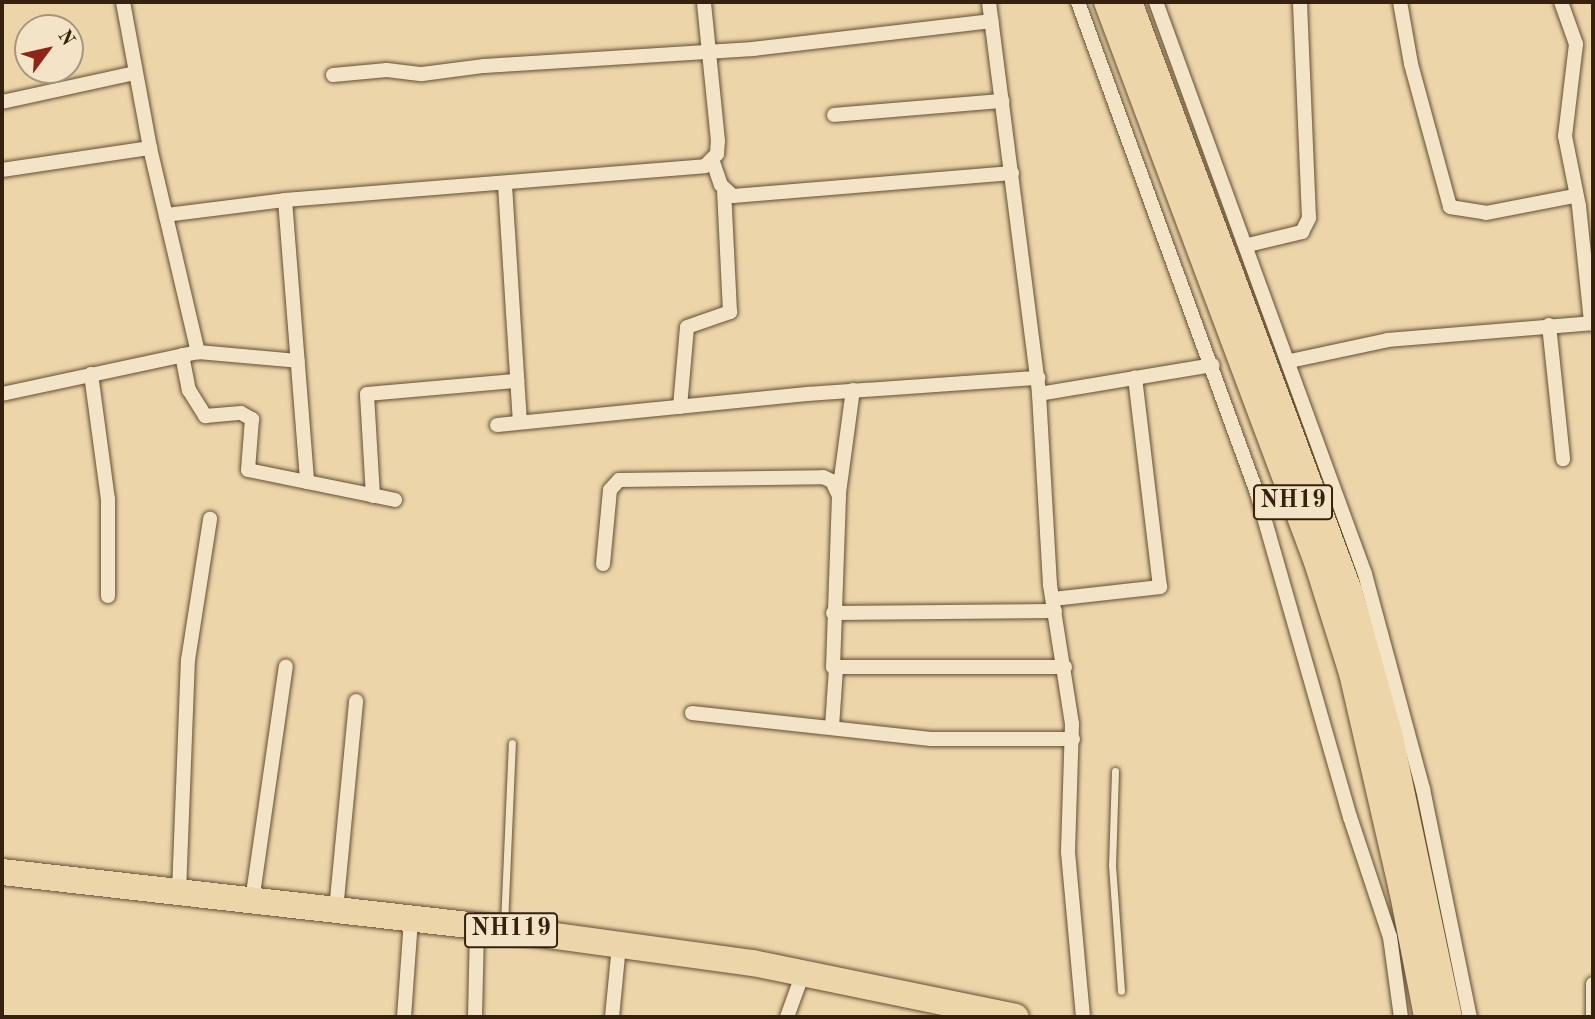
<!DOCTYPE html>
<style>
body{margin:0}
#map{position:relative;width:1595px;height:1019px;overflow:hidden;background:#ecd6a9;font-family:"Old Standard TT",serif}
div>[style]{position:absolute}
.roads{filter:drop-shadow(0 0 2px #644e35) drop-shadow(0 0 2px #644e35)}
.lane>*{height:7px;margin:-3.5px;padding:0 3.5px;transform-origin:3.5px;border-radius:3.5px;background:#f3e4c7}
.street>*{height:14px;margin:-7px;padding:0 7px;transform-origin:7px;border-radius:7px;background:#f3e4c7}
.highway>*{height:26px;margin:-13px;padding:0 13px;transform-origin:13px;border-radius:13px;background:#ecd6a9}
span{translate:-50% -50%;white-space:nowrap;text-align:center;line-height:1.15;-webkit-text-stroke:7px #f3e4c7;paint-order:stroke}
.shield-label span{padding:2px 5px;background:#f3e4c7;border:2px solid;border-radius:5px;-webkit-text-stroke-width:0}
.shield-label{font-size:24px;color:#36200e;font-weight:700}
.frame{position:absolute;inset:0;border:4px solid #36200e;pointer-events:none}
.north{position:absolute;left:14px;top:14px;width:70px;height:70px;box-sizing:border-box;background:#f3e4c7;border:2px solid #a7967d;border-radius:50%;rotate:57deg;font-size:19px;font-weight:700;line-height:28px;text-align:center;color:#36200e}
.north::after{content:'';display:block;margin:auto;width:24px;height:32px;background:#8f2418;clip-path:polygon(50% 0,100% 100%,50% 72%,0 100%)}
</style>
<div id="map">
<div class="roads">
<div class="lane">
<i style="left:1115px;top:771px;width:94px;rotate:91.8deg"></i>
<i style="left:1112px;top:865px;width:126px;rotate:85.9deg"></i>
<i style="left:504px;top:924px;width:181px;rotate:-87.5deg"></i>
</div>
<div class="street">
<i style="left:123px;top:2px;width:148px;rotate:79.5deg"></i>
<i style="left:150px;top:148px;width:210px;rotate:76.8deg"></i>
<i style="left:989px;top:2px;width:395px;rotate:82.7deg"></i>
<i style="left:1039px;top:394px;width:191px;rotate:86.7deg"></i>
<i style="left:1050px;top:585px;width:141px;rotate:81deg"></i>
<i style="left:1072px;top:724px;width:128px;rotate:91.8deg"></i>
<i style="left:1068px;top:852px;width:166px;rotate:84.8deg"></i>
<i style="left:1078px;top:2px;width:523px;rotate:69.97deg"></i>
<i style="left:1257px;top:493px;width:337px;rotate:74deg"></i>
<i style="left:1350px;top:817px;width:126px;rotate:71.6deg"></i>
<i style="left:1390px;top:937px;width:81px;rotate:82.2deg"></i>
<i style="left:1156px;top:2px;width:609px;rotate:69.93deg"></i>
<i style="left:1365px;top:574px;width:223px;rotate:74.9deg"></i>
<i style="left:1423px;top:789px;width:233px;rotate:78.4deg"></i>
<i style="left:1400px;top:2px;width:63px;rotate:79.9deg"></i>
<i style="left:1411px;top:64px;width:148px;rotate:74.7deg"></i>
<i style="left:1450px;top:207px;width:36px;rotate:9deg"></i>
<i style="left:1486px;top:213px;width:90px;rotate:-10.9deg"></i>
<i style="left:1561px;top:2px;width:45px;rotate:70.3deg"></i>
<i style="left:1576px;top:44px;width:93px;rotate:96.8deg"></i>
<i style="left:1565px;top:136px;width:71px;rotate:78.7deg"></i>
<i style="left:1579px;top:206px;width:118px;rotate:84.1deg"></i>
<i style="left:333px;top:75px;width:54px;rotate:-5.3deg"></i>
<i style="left:387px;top:70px;width:35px;rotate:7deg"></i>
<i style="left:422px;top:74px;width:63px;rotate:-7.4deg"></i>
<i style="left:484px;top:66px;width:270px;rotate:-3.6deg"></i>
<i style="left:753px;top:49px;width:240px;rotate:-6.7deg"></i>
<i style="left:2px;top:102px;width:136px;rotate:-12.3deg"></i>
<i style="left:834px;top:115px;width:169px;rotate:-4.8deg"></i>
<i style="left:713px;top:162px;width:24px;rotate:71deg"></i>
<i style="left:721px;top:185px;width:16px;rotate:43deg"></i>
<i style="left:733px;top:196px;width:280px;rotate:-4.7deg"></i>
<i style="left:2px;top:170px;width:150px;rotate:-8.5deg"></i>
<i style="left:505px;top:185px;width:237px;rotate:86.4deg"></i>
<i style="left:285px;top:200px;width:283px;rotate:85.5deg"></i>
<i style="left:166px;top:215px;width:120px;rotate:-7.2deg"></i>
<i style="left:285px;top:200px;width:421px;rotate:-4.6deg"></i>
<i style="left:705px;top:166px;width:17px;rotate:-45deg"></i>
<i style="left:717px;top:154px;width:13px;rotate:-86deg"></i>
<i style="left:718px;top:141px;width:140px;rotate:-95.8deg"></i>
<i style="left:1248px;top:245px;width:56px;rotate:-13.5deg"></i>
<i style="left:1302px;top:232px;width:16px;rotate:-63deg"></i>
<i style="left:1309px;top:218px;width:216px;rotate:-92.4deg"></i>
<i style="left:1549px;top:325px;width:135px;rotate:84deg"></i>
<i style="left:182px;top:355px;width:36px;rotate:79deg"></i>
<i style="left:189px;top:390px;width:31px;rotate:58deg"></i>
<i style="left:205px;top:416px;width:36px;rotate:-5deg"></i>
<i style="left:241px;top:413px;width:13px;rotate:29deg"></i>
<i style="left:252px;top:419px;width:51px;rotate:94.5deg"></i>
<i style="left:248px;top:470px;width:150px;rotate:11.5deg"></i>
<i style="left:1290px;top:361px;width:100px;rotate:-12.1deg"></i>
<i style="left:1388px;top:340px;width:206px;rotate:-4.7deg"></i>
<i style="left:91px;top:374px;width:126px;rotate:82.3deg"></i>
<i style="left:108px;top:499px;width:97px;rotate:90deg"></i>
<i style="left:2px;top:394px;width:200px;rotate:-12.1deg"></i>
<i style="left:198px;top:352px;width:100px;rotate:5.1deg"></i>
<i style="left:1039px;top:394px;width:176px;rotate:-9.5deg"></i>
<i style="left:680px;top:407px;width:80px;rotate:-85deg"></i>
<i style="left:687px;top:327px;width:46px;rotate:-19.2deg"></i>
<i style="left:730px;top:312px;width:122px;rotate:-92.8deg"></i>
<i style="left:497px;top:425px;width:312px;rotate:-5.7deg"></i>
<i style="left:807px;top:394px;width:232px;rotate:-4deg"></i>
<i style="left:839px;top:493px;width:104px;rotate:-82.3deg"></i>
<i style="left:373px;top:496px;width:102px;rotate:-93.4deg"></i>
<i style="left:367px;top:394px;width:151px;rotate:-5deg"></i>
<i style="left:603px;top:564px;width:74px;rotate:-84.6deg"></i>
<i style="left:610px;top:490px;width:13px;rotate:-48deg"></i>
<i style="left:619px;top:480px;width:204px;rotate:-0.8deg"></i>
<i style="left:823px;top:477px;width:10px;rotate:24deg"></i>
<i style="left:832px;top:481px;width:17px;rotate:65deg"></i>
<i style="left:839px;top:496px;width:171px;rotate:92deg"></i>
<i style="left:833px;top:667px;width:232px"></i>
<i style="left:1053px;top:599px;width:108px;rotate:-6.4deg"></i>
<i style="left:1160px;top:587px;width:211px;rotate:-96.8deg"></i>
<i style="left:833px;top:613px;width:222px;rotate:-0.5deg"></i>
<i style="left:692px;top:713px;width:240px;rotate:6.2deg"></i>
<i style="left:931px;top:739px;width:142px"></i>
<i style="left:832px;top:727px;width:59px;rotate:-86.1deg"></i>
<i style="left:179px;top:892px;width:232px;rotate:-87.8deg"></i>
<i style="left:188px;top:660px;width:143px;rotate:-81.1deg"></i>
<i style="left:252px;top:901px;width:237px;rotate:-81.8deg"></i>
<i style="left:336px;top:910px;width:210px;rotate:-84.5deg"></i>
<i style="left:404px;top:1017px;width:98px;rotate:-85.9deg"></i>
<i style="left:475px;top:1017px;width:91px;rotate:-88.7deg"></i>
<i style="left:612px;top:1017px;width:72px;rotate:-84.4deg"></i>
<i style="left:787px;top:1017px;width:47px;rotate:-70deg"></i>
<i style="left:1593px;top:1017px;width:33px;rotate:-90deg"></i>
</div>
<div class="highway">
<i style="left:1107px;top:2px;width:598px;rotate:69.44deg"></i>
<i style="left:1317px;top:562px;width:116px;rotate:72.5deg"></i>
<i style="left:1352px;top:673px;width:222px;rotate:77deg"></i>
<i style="left:1402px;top:889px;width:130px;rotate:78.9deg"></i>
<i style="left:1129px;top:2px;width:629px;rotate:69.52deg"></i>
<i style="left:1349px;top:591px;width:148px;rotate:74.3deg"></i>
<i style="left:1389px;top:733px;width:290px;rotate:78.1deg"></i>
<i style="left:2px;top:872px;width:505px;rotate:6.48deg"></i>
<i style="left:504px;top:929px;width:251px;rotate:7.8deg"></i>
<i style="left:753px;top:963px;width:268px;rotate:11.6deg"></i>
</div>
</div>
<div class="shield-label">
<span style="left:1293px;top:502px">NH19</span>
<span style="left:511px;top:930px">NH119</span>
</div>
<div class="frame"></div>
<div class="north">N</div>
</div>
